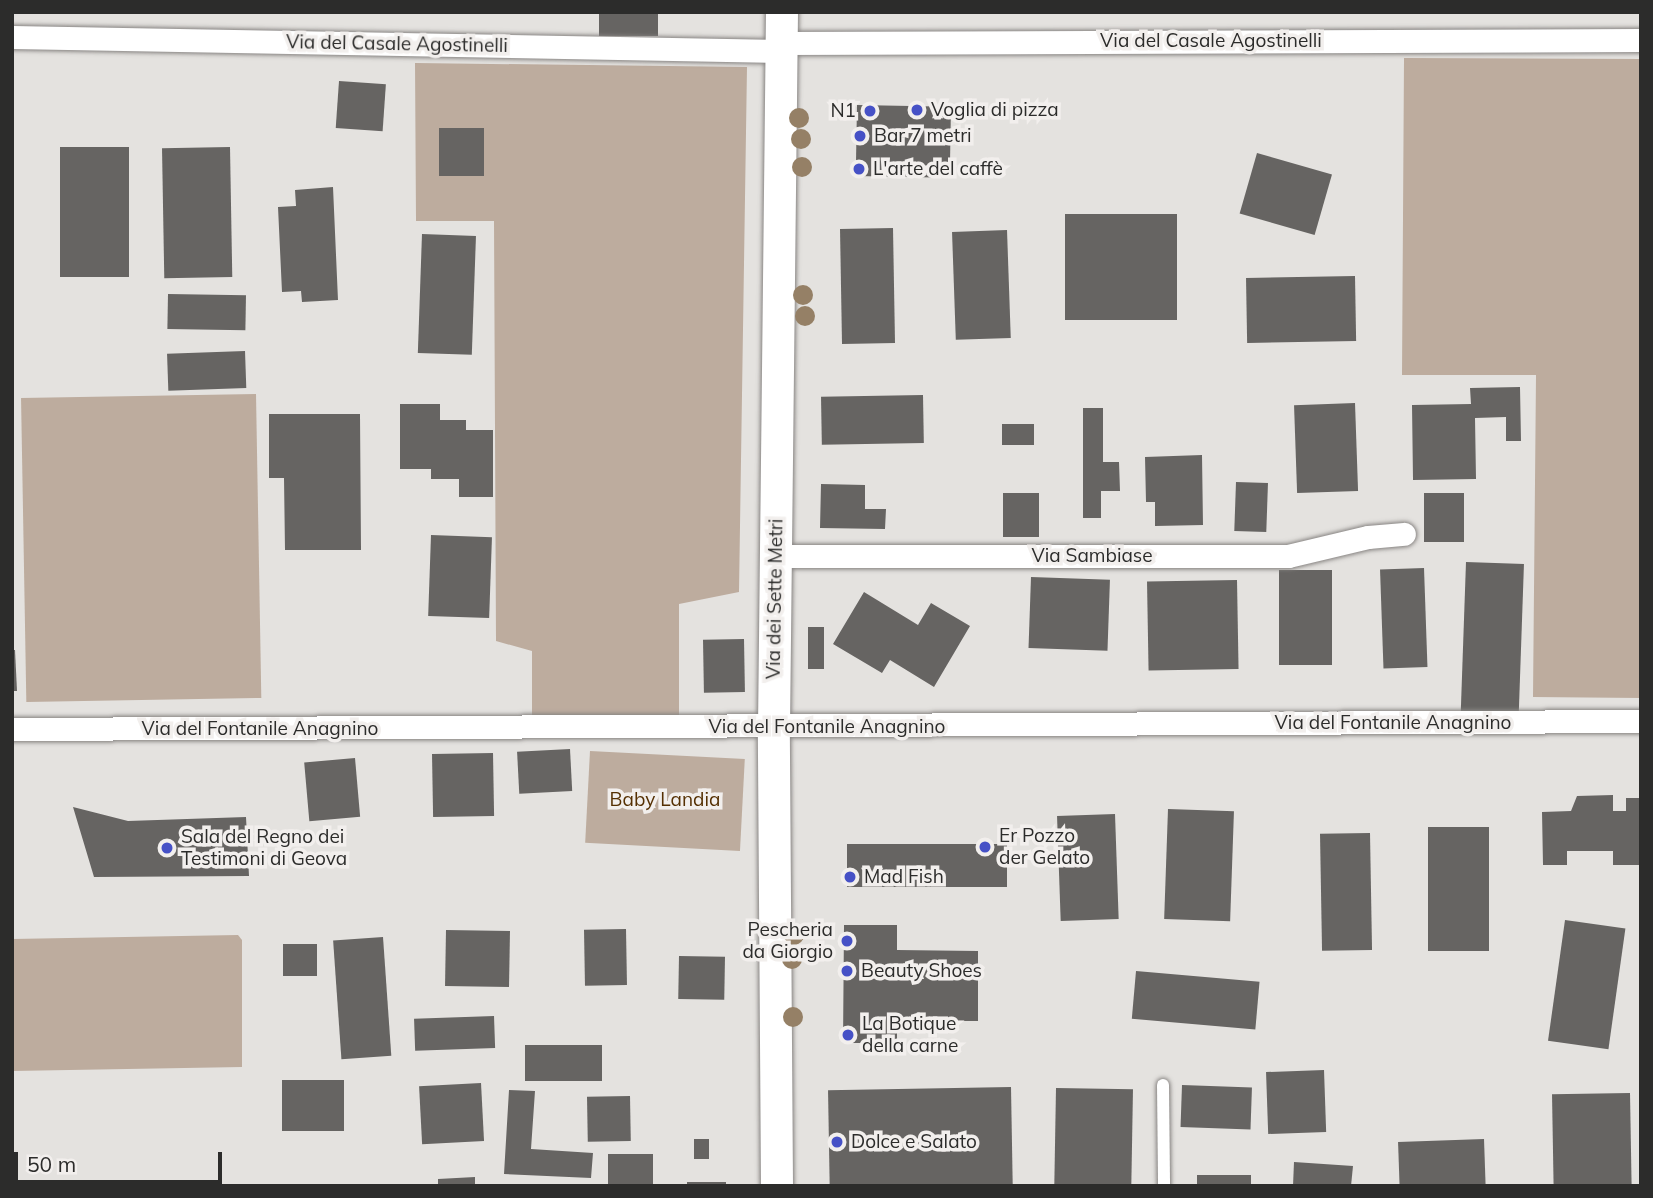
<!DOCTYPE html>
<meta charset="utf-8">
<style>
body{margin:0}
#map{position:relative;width:1653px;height:1198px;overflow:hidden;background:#e4e2df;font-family:Mulish,sans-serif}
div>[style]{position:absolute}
.green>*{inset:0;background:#bdac9e;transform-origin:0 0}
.building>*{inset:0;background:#666462;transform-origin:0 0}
.roads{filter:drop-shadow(0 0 2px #888583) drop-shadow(0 0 2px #888583)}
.lane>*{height:12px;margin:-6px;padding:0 6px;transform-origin:6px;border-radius:6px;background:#fff}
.street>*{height:23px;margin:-11.5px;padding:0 11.5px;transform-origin:11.5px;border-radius:11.5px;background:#fff}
.secondary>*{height:32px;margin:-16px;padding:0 16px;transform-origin:16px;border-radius:16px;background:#fff}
.trees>*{width:20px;height:20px;margin:-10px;border-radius:50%;background:#958066}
.dots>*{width:19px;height:19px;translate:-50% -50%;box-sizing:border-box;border:4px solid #f2efed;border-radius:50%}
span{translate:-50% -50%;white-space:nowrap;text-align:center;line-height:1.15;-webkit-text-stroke:7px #f2efed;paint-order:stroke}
.street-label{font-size:19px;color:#2c2c2b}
.poi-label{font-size:19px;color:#2c2c2b}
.left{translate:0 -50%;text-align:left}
.right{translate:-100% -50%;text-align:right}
.park-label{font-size:19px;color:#553003}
.frame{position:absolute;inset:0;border:14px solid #2c2c2b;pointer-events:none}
.scale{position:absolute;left:14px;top:1152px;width:208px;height:32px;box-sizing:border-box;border:4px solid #2c2c2b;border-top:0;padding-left:9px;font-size:21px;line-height:24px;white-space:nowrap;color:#2c2c2b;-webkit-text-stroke:5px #f2efed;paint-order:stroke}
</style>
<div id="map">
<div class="green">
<i style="clip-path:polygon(1404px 58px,1641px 59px,1641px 698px,1533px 697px,1536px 375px,1402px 375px)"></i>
<i style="clip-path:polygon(415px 63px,747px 67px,739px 592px,679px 604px,679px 715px,532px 716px,532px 651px,496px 641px,494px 221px,416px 221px)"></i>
<i style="left:256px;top:394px;width:304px;height:235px;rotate:89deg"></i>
<i style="left:590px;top:751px;width:155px;height:92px;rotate:3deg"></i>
<i style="clip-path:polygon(238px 935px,242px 940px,242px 1067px,12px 1071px,12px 939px)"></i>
</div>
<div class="building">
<i style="left:599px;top:12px;width:59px;height:24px"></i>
<i style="left:339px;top:81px;width:47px;height:47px;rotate:4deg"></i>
<i style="left:857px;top:105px;width:94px;height:71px;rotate:1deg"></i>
<i style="left:484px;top:128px;width:48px;height:45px;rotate:90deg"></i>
<i style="left:129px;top:147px;width:130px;height:69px;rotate:90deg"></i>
<i style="left:230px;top:147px;width:130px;height:68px;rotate:89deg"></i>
<i style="left:1257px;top:153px;width:78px;height:63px;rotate:16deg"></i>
<i style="clip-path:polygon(333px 187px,338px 300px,302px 302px,301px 291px,282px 292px,278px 207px,296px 206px,295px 190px)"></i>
<i style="left:1065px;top:214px;width:112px;height:106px"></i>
<i style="left:893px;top:228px;width:115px;height:53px;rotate:89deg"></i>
<i style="left:1007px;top:230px;width:108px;height:55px;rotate:88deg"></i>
<i style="left:422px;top:234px;width:54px;height:119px;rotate:2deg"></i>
<i style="left:1355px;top:276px;width:65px;height:109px;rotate:89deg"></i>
<i style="left:168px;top:294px;width:78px;height:35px;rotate:1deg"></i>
<i style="left:245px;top:351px;width:37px;height:78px;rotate:88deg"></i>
<i style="clip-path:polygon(1520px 387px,1521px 441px,1506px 441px,1506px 417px,1475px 418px,1476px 479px,1413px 480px,1412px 405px,1471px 404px,1470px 388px)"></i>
<i style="left:923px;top:395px;width:48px;height:102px;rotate:89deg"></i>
<i style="left:1355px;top:403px;width:88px;height:61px;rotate:88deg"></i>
<i style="clip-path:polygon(400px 404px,440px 404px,440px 420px,466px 420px,466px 430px,493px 430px,493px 497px,459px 497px,459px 479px,431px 479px,431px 469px,400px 469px)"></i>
<i style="clip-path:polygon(1083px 408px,1103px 408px,1103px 462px,1119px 462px,1120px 491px,1101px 491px,1101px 518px,1083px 518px)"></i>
<i style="clip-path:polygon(269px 414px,360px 414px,361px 550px,285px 550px,284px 478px,269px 478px)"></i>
<i style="left:1002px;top:424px;width:32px;height:21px"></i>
<i style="clip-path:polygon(1202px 455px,1203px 525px,1155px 526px,1155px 502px,1146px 502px,1145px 457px)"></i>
<i style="left:1236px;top:482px;width:32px;height:49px;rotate:2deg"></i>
<i style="clip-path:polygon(821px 484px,865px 485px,865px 509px,886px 509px,885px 529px,820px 528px)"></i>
<i style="left:1003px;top:493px;width:36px;height:44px"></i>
<i style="left:1424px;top:493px;width:40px;height:49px"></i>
<i style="left:431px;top:535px;width:61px;height:81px;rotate:2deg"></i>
<i style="left:1466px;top:562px;width:58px;height:150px;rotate:2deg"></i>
<i style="left:1424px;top:568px;width:99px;height:44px;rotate:88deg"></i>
<i style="left:1279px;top:570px;width:53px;height:95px"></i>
<i style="left:1031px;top:577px;width:79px;height:71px;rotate:2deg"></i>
<i style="left:1237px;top:580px;width:89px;height:90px;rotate:89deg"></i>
<i style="clip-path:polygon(864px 592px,918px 625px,931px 603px,970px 626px,934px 687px,890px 660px,882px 673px,833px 644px)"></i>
<i style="left:808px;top:627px;width:16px;height:42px"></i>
<i style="left:744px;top:639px;width:53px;height:41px;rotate:89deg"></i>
<i style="clip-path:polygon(12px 650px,15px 650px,17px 691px,12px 691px)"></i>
<i style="left:570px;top:749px;width:42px;height:53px;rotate:87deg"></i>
<i style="left:493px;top:753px;width:63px;height:61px;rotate:89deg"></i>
<i style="left:355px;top:758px;width:59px;height:51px;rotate:85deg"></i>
<i style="clip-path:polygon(1613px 795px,1613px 811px,1626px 811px,1626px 798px,1641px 798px,1639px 865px,1613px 865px,1613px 851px,1567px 851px,1567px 865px,1543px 865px,1542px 812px,1571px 811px,1577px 796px)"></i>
<i style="clip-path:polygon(73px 807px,128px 821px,246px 817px,249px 876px,94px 877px)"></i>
<i style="left:1168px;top:809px;width:66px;height:110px;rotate:2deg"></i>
<i style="left:1115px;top:814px;width:105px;height:58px;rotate:88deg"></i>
<i style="left:1489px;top:827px;width:124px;height:61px;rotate:90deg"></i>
<i style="left:1370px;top:833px;width:117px;height:50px;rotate:89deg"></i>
<i style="left:1007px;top:844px;width:43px;height:160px;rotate:90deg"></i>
<i style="left:1565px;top:920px;width:61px;height:122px;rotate:8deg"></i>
<i style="clip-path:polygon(844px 925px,897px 925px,897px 950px,978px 951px,978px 1021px,897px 1021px,897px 1043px,843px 1043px)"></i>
<i style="left:626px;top:929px;width:56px;height:42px;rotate:89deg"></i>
<i style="left:446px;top:930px;width:64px;height:56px;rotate:1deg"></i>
<i style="left:383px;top:937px;width:119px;height:50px;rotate:86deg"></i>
<i style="left:283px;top:944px;width:34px;height:32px"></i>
<i style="left:679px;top:956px;width:46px;height:43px;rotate:1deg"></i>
<i style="left:1136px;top:971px;width:124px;height:48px;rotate:5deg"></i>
<i style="left:494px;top:1016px;width:32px;height:80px;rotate:88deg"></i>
<i style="left:602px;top:1045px;width:36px;height:77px;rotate:90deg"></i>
<i style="left:1324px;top:1070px;width:62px;height:58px;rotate:88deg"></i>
<i style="left:282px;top:1080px;width:62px;height:51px"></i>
<i style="left:481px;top:1083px;width:58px;height:62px;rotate:87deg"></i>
<i style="left:1182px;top:1085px;width:70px;height:42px;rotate:2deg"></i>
<i style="left:1011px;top:1087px;width:99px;height:183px;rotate:89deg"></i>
<i style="left:1056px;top:1088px;width:77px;height:98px;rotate:1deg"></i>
<i style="clip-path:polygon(509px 1090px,535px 1091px,531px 1149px,593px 1153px,591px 1178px,504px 1174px)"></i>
<i style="left:1630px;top:1093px;width:93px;height:78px;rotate:89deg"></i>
<i style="left:630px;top:1096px;width:45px;height:43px;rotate:89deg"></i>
<i style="left:694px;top:1139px;width:15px;height:20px"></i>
<i style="left:1484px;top:1139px;width:47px;height:86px;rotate:88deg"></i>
<i style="left:608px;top:1154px;width:45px;height:32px"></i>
<i style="clip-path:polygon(1294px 1162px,1353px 1166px,1351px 1186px,1293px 1186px)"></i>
<i style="left:1197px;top:1175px;width:54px;height:11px"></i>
<i style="clip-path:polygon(475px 1177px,475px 1186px,438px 1186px,438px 1179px)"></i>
<i style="left:687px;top:1182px;width:39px;height:4px"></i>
</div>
<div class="roads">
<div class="lane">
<i style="left:1163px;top:1085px;width:101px;rotate:89.4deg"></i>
</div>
<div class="street">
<i style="left:12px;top:37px;width:769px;rotate:1.04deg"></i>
<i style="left:782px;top:43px;width:859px;rotate:-0.2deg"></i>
<i style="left:776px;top:556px;width:512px"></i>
<i style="left:1288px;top:556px;width:82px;rotate:-13.4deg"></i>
<i style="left:1368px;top:537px;width:36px;rotate:-5deg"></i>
<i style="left:12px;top:729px;width:1629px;rotate:-0.28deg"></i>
</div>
<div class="secondary">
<i style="left:777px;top:1186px;width:458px;rotate:-90.4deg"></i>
<i style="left:774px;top:728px;width:716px;rotate:-89.36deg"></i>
</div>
</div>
<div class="trees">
<i style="left:799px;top:118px"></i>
<i style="left:801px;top:139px"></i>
<i style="left:802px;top:167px"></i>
<i style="left:803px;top:295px"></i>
<i style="left:805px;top:316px"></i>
<i style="left:794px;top:935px"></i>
<i style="left:792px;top:959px"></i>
<i style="left:793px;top:1017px"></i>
</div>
<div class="dots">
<i style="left:917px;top:110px;background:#4651c6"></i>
<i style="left:870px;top:111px;background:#4651c6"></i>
<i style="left:860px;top:136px;background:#4651c6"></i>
<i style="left:859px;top:169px;background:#4651c6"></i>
<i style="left:985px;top:847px;background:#4651c6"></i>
<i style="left:167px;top:848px;background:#4651c6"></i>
<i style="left:850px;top:877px;background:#4651c6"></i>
<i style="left:847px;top:941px;background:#4651c6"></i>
<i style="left:847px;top:971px;background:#4651c6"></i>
<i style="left:848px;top:1035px;background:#4651c6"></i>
<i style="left:837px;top:1142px;background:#4651c6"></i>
</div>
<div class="street-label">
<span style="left:1211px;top:41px">Via del Casale Agostinelli</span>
<span style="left:397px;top:44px;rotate:1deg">Via del Casale Agostinelli</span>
<span style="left:1092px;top:556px">Via Sambiase</span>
<span style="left:775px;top:599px;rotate:-89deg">Via dei Sette Metri</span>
<span style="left:1393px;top:723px">Via del Fontanile Anagnino</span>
<span style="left:827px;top:727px">Via del Fontanile Anagnino</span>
<span style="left:260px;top:729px">Via del Fontanile Anagnino</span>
</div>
<div class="poi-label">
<span class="left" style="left:931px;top:110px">Voglia di pizza</span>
<span class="right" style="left:856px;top:111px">N1</span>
<span class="left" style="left:874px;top:136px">Bar 7 metri</span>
<span class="left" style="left:873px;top:169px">L'arte del caffè</span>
<span class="left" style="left:999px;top:847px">Er Pozzo<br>der Gelato</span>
<span class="left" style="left:181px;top:848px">Sala del Regno dei<br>Testimoni di Geova</span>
<span class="left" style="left:864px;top:877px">Mad Fish</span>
<span class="right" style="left:833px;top:941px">Pescheria<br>da Giorgio</span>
<span class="left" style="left:861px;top:971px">Beauty Shoes</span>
<span class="left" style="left:862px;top:1035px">La Botique<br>della carne</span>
<span class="left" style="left:851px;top:1142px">Dolce e Salato</span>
</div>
<div class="park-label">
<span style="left:665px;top:800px">Baby Landia</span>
</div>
<div class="frame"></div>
<div class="scale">50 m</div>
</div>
